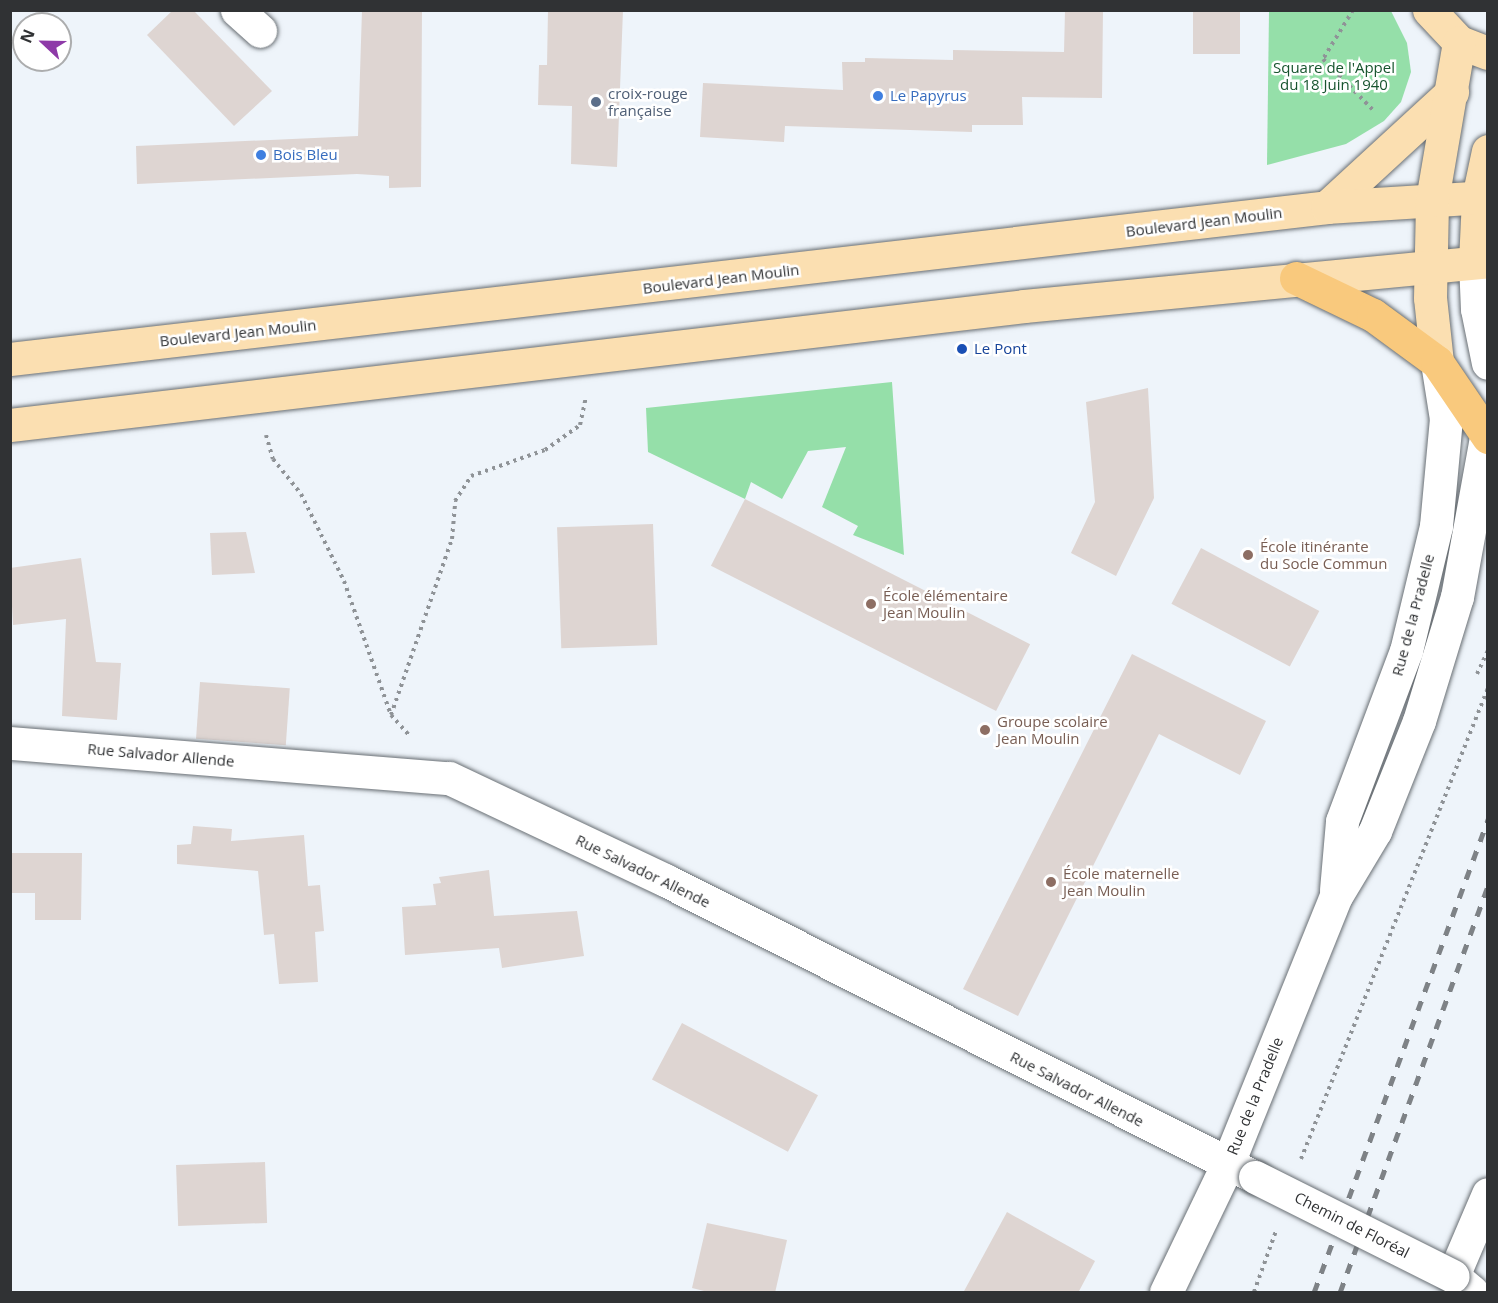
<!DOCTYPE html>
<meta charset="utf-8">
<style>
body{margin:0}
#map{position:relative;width:1498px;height:1303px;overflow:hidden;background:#eef4fa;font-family:"Open Sans",sans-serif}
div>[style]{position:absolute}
.green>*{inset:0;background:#95dfa9}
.building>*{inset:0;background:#ded5d2;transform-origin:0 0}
.path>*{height:4px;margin-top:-2px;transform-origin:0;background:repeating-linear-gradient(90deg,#8f9397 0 3px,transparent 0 7.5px)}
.roads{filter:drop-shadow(0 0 2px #696f74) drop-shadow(0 0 2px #696f74)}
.minor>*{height:33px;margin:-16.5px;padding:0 16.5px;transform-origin:16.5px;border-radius:16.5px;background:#fff}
.major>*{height:33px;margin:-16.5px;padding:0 16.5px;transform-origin:16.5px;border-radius:16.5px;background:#fbdfb1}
.highway>*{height:33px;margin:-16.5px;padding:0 16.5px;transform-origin:16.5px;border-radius:16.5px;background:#f9c97d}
.rail>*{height:4.5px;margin-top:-2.25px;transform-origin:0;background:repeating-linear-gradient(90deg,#7e8286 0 10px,transparent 0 20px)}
.bridges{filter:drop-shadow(0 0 2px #696f74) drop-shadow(0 0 2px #696f74)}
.minor-bridge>*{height:33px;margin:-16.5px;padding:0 16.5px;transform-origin:16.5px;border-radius:16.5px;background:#fff}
.dots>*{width:16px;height:16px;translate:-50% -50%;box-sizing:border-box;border:3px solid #fff;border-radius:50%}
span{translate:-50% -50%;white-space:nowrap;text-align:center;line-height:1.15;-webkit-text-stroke:5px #fff;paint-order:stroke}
.park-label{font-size:15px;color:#17542e}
.service-label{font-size:15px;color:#4e5e75}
.left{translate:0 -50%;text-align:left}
.shop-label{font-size:15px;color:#366cbe}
.street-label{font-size:15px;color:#303234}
.transit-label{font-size:15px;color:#164399}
.education-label{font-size:15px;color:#785e54}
.frame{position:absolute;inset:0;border:12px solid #303234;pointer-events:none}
.north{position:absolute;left:12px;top:12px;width:60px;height:60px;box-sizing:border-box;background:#fff;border:2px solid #acadae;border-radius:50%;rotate:292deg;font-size:16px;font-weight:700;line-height:24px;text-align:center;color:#303234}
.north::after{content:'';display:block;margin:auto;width:21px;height:27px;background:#8e3aa8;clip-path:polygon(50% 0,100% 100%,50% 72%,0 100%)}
</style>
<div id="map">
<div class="green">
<i style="clip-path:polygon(1269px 11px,1391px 11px,1407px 43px,1411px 72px,1401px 102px,1384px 121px,1346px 144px,1267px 165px)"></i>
<i style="clip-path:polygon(892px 382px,904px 555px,853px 535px,858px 526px,822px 507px,846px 447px,808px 451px,782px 499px,751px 482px,745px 499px,648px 452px,646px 408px)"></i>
</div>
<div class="building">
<i style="clip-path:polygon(173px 10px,193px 10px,272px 91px,234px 126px,147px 35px)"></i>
<i style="clip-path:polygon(362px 10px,422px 10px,421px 187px,389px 188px,389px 176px,357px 174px,137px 184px,136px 146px,358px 136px)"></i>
<i style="clip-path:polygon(548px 10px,623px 10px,617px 167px,571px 164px,572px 106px,538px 105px,539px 65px,547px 65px)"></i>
<i style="clip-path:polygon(1065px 10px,1103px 10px,1102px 98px,1022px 97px,1023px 125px,972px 125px,972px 132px,785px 126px,784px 142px,700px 137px,703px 83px,843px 90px,842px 62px,865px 62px,865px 58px,953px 60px,953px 50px,1064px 52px)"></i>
<i style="left:1193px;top:10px;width:47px;height:44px"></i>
<i style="clip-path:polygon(1148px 388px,1154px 498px,1116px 576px,1071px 553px,1095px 502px,1086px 402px)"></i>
<i style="left:745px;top:499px;width:320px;height:75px;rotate:27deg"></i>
<i style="left:653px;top:524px;width:121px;height:96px;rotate:88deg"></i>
<i style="clip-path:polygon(246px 532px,255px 573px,212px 575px,210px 533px)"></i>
<i style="left:1201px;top:548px;width:134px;height:63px;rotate:28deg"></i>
<i style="clip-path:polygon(81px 558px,96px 662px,121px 663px,117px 720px,62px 716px,66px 619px,13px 625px,10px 568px)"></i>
<i style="clip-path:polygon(1132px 654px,1266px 721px,1240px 775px,1159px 734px,1018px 1016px,963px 989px)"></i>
<i style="left:200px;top:682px;width:90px;height:57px;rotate:4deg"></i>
<i style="clip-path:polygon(193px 826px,232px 829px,231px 841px,304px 835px,308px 886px,320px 885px,324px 931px,315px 932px,318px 982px,279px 984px,274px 934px,264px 935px,258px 871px,177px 864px,177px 845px,191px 844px)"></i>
<i style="clip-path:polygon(10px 853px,82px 853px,81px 920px,35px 920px,35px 893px,10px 893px)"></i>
<i style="clip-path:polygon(489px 870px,494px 916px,577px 911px,584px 956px,502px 968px,499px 948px,405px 955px,402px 907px,436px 905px,433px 884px,441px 883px,439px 877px)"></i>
<i style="left:682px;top:1023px;width:154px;height:64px;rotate:28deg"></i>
<i style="left:265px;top:1162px;width:61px;height:89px;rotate:88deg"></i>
<i style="clip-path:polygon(1007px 1212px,1095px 1261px,1078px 1293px,963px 1293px)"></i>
<i style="clip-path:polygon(707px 1223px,787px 1240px,775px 1293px,712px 1293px,692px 1288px)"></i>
</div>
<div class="path">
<i style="left:1353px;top:10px;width:57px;rotate:121.5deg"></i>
<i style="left:1323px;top:59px;width:74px;rotate:45.5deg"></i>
<i style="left:266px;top:435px;width:25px;rotate:74deg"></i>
<i style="left:273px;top:459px;width:45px;rotate:51.3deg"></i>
<i style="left:301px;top:494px;width:97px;rotate:63.7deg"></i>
<i style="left:344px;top:581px;width:142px;rotate:70.7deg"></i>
<i style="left:391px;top:715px;width:28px;rotate:48deg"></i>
<i style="left:1477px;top:674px;width:26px;rotate:-65deg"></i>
<i style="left:391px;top:715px;width:186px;rotate:-70.9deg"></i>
<i style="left:452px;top:539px;width:38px;rotate:-85deg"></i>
<i style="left:455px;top:501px;width:30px;rotate:-57deg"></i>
<i style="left:471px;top:476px;width:78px;rotate:-19.4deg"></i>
<i style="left:545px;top:450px;width:43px;rotate:-35.5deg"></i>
<i style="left:580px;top:425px;width:29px;rotate:-78deg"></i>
<i style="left:1301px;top:1159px;width:507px;rotate:-68.35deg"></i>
<i style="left:1254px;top:1292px;width:65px;rotate:-70.2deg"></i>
</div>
<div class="roads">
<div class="minor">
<i style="left:237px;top:10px;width:31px;rotate:42deg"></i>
<i style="left:1475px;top:262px;width:47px;rotate:87.6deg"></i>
<i style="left:1477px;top:309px;width:55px;rotate:78.5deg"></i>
<i style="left:10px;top:743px;width:440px;rotate:4.6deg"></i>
<i style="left:449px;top:778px;width:239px;rotate:25.3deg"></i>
<i style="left:665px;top:880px;width:661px;rotate:26.72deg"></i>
<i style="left:1336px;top:890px;width:69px;rotate:-85deg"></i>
<i style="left:1342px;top:821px;width:182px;rotate:-69.4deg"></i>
<i style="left:1406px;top:651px;width:129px;rotate:-76.5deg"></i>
<i style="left:1436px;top:526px;width:107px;rotate:-84.7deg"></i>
<i style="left:1446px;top:419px;width:58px;rotate:-99deg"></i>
<i style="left:1166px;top:1292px;width:143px;rotate:-64.3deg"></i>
<i style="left:1228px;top:1163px;width:288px;rotate:-68deg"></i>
<i style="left:1336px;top:896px;width:76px;rotate:-59deg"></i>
<i style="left:1375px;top:831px;width:118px;rotate:-68.2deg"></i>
<i style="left:1419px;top:721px;width:130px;rotate:-73deg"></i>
<i style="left:1457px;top:597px;width:174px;rotate:-79.7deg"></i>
<i style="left:1472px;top:1292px;width:25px;rotate:-140deg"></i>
<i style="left:1453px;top:1276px;width:89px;rotate:-66.9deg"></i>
</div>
<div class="major">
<i style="left:1429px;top:10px;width:44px;rotate:46.8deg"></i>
<i style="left:1459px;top:42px;width:31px;rotate:21deg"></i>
<i style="left:1327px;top:207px;width:170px;rotate:-42.6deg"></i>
<i style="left:1475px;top:262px;width:64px;rotate:-87.3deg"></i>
<i style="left:1478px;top:198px;width:48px;rotate:-78deg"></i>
<i style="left:10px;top:359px;width:1326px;rotate:-6.58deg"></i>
<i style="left:1327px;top:207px;width:161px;rotate:-3.6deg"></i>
<i style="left:1437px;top:362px;width:64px;rotate:-96.2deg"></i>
<i style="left:1430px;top:298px;width:98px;rotate:-88.8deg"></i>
<i style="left:1432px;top:200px;width:160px;rotate:-80.3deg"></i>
<i style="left:10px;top:425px;width:1021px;rotate:-6.69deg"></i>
<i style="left:1024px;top:306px;width:466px;rotate:-5.5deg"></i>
</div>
<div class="highway">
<i style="left:1296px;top:278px;width:85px;rotate:25.7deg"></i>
<i style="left:1373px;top:315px;width:79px;rotate:36.3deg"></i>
<i style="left:1437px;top:362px;width:91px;rotate:55.8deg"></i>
</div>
</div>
<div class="rail">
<i style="left:1314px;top:1292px;width:504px;rotate:-69.8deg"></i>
<i style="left:1340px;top:1292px;width:432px;rotate:-70deg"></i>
</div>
<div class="bridges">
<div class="minor-bridge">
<i style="left:1255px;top:1177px;width:221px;rotate:26.6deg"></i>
</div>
</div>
<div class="dots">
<i style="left:878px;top:96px;background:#3f7fe0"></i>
<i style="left:596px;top:102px;background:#5c6f8a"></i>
<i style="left:261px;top:155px;background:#3f7fe0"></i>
<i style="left:962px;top:349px;background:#1a4fb4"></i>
<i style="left:1248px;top:555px;background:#8d6e63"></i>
<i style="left:871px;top:604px;background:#8d6e63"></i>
<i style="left:985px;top:730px;background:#8d6e63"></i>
<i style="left:1051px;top:882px;background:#8d6e63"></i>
</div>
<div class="park-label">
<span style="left:1334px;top:76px">Square de l'Appel<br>du 18 Juin 1940</span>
</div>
<div class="service-label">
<span class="left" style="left:608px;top:102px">croix-rouge<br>française</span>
</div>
<div class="shop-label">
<span class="left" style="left:890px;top:96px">Le Papyrus</span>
<span class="left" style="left:273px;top:155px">Bois Bleu</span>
</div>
<div class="street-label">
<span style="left:1204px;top:222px;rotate:-7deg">Boulevard Jean Moulin</span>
<span style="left:721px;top:279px;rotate:-7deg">Boulevard Jean Moulin</span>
<span style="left:238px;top:333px;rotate:-6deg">Boulevard Jean Moulin</span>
<span style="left:1413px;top:615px;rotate:-75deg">Rue de la Pradelle</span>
<span style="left:161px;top:755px;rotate:5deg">Rue Salvador Allende</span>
<span style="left:643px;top:871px;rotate:26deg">Rue Salvador Allende</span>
<span style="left:1077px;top:1089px;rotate:27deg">Rue Salvador Allende</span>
<span style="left:1255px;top:1096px;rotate:-68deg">Rue de la Pradelle</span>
<span style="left:1352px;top:1225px;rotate:27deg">Chemin de Floréal</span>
</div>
<div class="transit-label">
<span class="left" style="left:974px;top:349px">Le Pont</span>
</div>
<div class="education-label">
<span class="left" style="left:1260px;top:555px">École itinérante<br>du Socle Commun</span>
<span class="left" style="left:883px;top:604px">École élémentaire<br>Jean Moulin</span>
<span class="left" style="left:997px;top:730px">Groupe scolaire<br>Jean Moulin</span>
<span class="left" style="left:1063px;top:882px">École maternelle<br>Jean Moulin</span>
</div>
<div class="frame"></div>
<div class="north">N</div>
</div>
